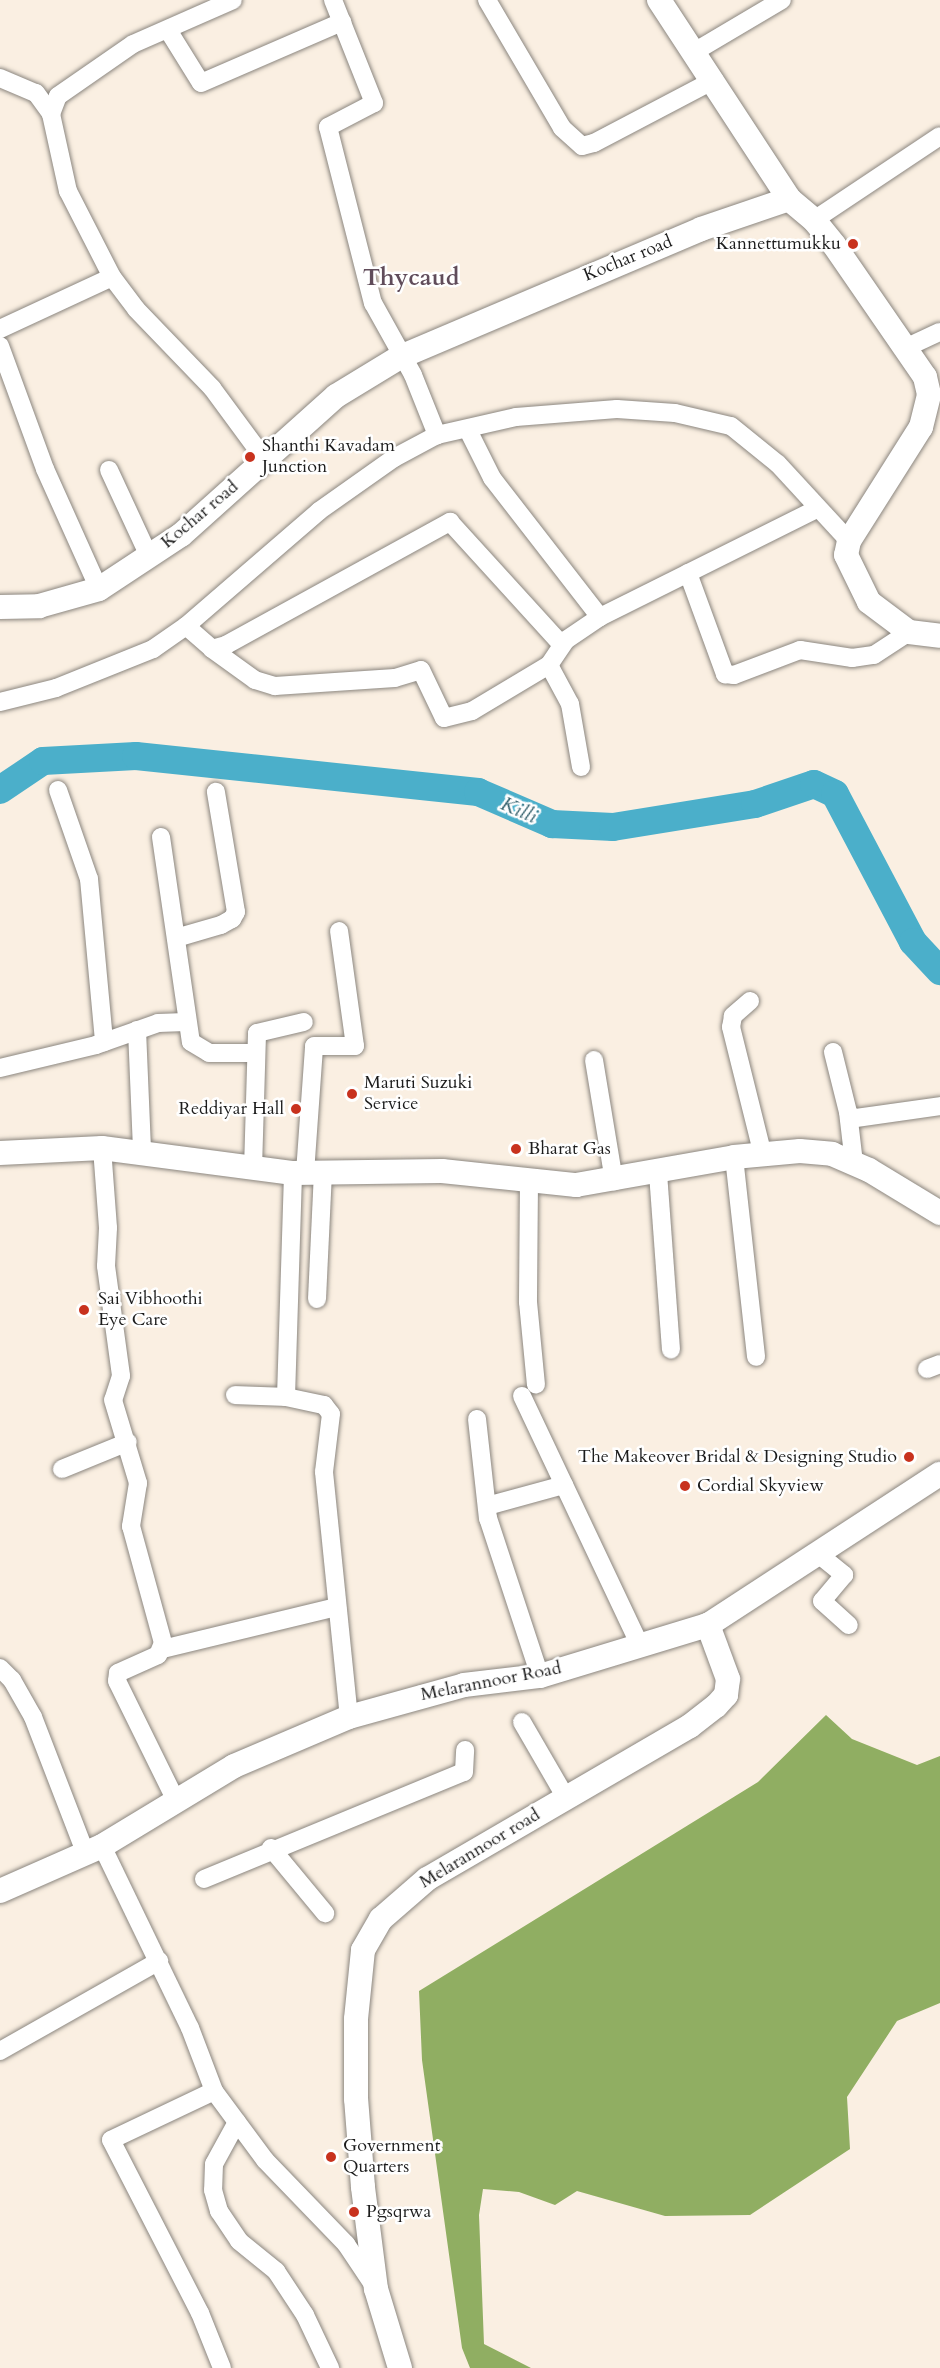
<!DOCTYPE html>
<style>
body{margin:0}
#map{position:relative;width:940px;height:2368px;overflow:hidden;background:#faefe2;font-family:Cardo,serif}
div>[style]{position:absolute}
.forest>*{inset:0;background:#90ae62}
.river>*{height:28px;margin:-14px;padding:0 14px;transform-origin:14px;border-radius:14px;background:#4bafca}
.roads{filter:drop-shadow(0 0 2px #8b867f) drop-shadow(0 0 2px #8b867f)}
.minor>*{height:18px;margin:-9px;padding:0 9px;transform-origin:9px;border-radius:9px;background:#fff}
.tertiary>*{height:24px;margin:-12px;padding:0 12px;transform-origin:12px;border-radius:12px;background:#fff}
.dots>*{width:16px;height:16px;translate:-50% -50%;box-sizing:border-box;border:3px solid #fff;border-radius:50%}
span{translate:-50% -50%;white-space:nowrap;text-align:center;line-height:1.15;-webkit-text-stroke:5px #fff;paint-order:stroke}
.poi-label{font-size:18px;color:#1c1c1c}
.right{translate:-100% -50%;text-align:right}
.left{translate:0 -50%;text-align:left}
.street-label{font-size:18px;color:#1c1c1c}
.water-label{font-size:20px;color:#315e6a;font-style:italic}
.district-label{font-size:24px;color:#604c5a;font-weight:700}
</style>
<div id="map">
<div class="forest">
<i style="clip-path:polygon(826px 1715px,852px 1739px,917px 1765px,940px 1756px,940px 2003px,897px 2021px,847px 2097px,850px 2149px,750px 2215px,665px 2216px,577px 2191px,555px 2205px,519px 2192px,483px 2189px,479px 2215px,484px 2344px,531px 2368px,470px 2368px,462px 2348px,422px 2060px,419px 1991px,758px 1782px)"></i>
</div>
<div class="river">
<i style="left:0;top:790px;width:52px;rotate:-34deg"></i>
<i style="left:43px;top:761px;width:93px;rotate:-3.1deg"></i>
<i style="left:136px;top:756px;width:344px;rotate:6deg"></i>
<i style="left:478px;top:792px;width:81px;rotate:23.4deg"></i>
<i style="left:552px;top:824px;width:61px;rotate:2.8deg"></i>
<i style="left:613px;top:827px;width:144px;rotate:-9.2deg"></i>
<i style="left:755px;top:804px;width:62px;rotate:-18.7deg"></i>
<i style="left:814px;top:784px;width:23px;rotate:25deg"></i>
<i style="left:835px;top:794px;width:167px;rotate:62.2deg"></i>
<i style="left:913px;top:942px;width:40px;rotate:47deg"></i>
</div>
<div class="roads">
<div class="minor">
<i style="left:333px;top:0;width:111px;rotate:68.3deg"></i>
<i style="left:374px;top:103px;width:52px;rotate:152.4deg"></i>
<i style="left:328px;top:127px;width:182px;rotate:75.7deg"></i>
<i style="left:373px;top:303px;width:82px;rotate:60.9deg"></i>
<i style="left:413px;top:375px;width:65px;rotate:68.2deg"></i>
<i style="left:487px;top:0;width:148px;rotate:59.6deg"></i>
<i style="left:562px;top:128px;width:27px;rotate:42deg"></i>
<i style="left:582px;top:146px;width:12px;rotate:-14deg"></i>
<i style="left:594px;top:143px;width:136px;rotate:-27.7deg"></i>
<i style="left:168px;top:30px;width:62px;rotate:58.1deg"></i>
<i style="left:201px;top:83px;width:154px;rotate:-23.4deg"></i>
<i style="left:694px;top:52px;width:102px;rotate:-30.6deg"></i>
<i style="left:0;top:78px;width:39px;rotate:23deg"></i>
<i style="left:36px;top:93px;width:26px;rotate:54deg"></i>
<i style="left:51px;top:114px;width:79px;rotate:77.6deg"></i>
<i style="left:68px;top:191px;width:97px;rotate:62.9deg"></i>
<i style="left:112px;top:277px;width:40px;rotate:53deg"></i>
<i style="left:136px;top:309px;width:110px;rotate:46.1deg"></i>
<i style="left:212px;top:388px;width:89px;rotate:53.6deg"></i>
<i style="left:51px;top:114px;width:19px;rotate:-69deg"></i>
<i style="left:58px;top:96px;width:91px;rotate:-34.7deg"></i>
<i style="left:133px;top:44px;width:109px;rotate:-23.7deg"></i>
<i style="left:814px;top:220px;width:151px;rotate:-33.7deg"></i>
<i style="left:0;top:329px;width:123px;rotate:-24.9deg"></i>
<i style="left:0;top:346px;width:131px;rotate:69.9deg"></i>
<i style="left:45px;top:469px;width:132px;rotate:65.8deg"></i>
<i style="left:905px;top:348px;width:38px;rotate:-25deg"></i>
<i style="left:468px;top:430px;width:54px;rotate:63.4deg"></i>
<i style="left:492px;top:478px;width:176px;rotate:52.2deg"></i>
<i style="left:109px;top:470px;width:95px;rotate:65.1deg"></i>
<i style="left:688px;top:573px;width:108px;rotate:69.9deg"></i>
<i style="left:725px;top:674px;width:9px;rotate:6deg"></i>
<i style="left:734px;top:675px;width:71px;rotate:-20.7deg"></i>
<i style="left:800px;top:650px;width:53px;rotate:8.7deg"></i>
<i style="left:852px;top:658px;width:22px;rotate:-8deg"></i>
<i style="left:874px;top:655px;width:42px;rotate:-33.3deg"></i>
<i style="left:186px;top:626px;width:35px;rotate:41deg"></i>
<i style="left:212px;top:649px;width:15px;rotate:-16deg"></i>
<i style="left:226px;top:645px;width:256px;rotate:-28.8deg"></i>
<i style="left:450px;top:522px;width:166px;rotate:47.7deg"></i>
<i style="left:212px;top:649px;width:53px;rotate:35.8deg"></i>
<i style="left:255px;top:680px;width:21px;rotate:17deg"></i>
<i style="left:275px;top:686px;width:120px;rotate:-3.8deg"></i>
<i style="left:395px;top:678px;width:27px;rotate:-17deg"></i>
<i style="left:421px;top:670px;width:53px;rotate:64.4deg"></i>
<i style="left:444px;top:718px;width:29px;rotate:-14deg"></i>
<i style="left:472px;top:711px;width:90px;rotate:-30.9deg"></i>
<i style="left:0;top:702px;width:58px;rotate:-14deg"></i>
<i style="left:56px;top:688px;width:105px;rotate:-21.9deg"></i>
<i style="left:153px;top:649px;width:40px;rotate:-34.9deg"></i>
<i style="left:186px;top:626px;width:176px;rotate:-40.8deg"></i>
<i style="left:319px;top:511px;width:92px;rotate:-35.2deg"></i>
<i style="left:394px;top:458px;width:49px;rotate:-28.1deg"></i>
<i style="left:437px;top:435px;width:81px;rotate:-12.8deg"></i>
<i style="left:516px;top:417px;width:101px;rotate:-4.5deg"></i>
<i style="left:617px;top:409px;width:58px;rotate:3.9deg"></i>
<i style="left:675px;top:413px;width:57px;rotate:13.1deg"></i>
<i style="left:731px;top:426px;width:60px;rotate:39deg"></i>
<i style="left:778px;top:464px;width:105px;rotate:47.3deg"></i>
<i style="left:581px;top:767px;width:64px;rotate:-99.9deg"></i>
<i style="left:570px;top:704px;width:44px;rotate:-118.3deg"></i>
<i style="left:549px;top:665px;width:30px;rotate:-56deg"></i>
<i style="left:566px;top:640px;width:41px;rotate:-34.1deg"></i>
<i style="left:600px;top:617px;width:242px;rotate:-26.5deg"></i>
<i style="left:58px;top:790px;width:94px;rotate:70.8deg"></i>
<i style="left:89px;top:879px;width:164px;rotate:84.7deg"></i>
<i style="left:161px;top:837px;width:207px;rotate:81.7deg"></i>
<i style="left:191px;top:1042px;width:21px;rotate:31deg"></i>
<i style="left:209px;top:1053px;width:46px"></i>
<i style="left:176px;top:938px;width:47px;rotate:-16.1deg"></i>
<i style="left:221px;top:925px;width:13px;rotate:-29deg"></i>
<i style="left:232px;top:919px;width:8px;rotate:-60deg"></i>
<i style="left:236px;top:912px;width:122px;rotate:-99.5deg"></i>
<i style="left:750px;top:1001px;width:23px;rotate:139deg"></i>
<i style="left:733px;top:1016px;width:11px;rotate:100deg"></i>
<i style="left:731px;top:1027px;width:132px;rotate:76deg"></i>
<i style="left:137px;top:1030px;width:121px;rotate:87.6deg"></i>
<i style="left:833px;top:1052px;width:62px;rotate:76deg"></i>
<i style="left:848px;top:1112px;width:51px;rotate:83.3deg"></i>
<i style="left:594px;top:1060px;width:123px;rotate:80.6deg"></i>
<i style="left:0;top:1068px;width:99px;rotate:-13.5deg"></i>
<i style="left:96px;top:1045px;width:66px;rotate:-19.5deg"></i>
<i style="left:158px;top:1023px;width:28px;rotate:-2deg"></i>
<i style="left:849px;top:1119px;width:92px;rotate:-8.1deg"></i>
<i style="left:102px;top:1148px;width:80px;rotate:85.7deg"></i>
<i style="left:108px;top:1228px;width:38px;rotate:93deg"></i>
<i style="left:106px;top:1266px;width:111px;rotate:82.2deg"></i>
<i style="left:121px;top:1376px;width:25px;rotate:108deg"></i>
<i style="left:113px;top:1400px;width:87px;rotate:73.2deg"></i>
<i style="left:138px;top:1483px;width:44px;rotate:99.2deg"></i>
<i style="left:131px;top:1526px;width:121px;rotate:74.7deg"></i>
<i style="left:163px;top:1643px;width:13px;rotate:113deg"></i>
<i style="left:158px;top:1655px;width:44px;rotate:155.8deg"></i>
<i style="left:118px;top:1673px;width:8px;rotate:97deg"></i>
<i style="left:117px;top:1681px;width:136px;rotate:63.8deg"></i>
<i style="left:734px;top:1157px;width:201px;rotate:83.7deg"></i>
<i style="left:253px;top:1169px;width:136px;rotate:-88.3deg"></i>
<i style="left:257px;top:1033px;width:48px;rotate:-13.2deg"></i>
<i style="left:305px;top:1173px;width:127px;rotate:-85.9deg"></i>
<i style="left:314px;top:1046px;width:41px"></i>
<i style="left:355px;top:1046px;width:116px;rotate:-97.9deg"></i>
<i style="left:658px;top:1173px;width:177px;rotate:85.8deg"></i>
<i style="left:529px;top:1182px;width:120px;rotate:90.5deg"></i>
<i style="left:528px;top:1302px;width:83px;rotate:84.5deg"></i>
<i style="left:317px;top:1299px;width:126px;rotate:-87.3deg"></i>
<i style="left:927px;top:1369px;width:14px;rotate:-21deg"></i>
<i style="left:235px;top:1395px;width:51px;rotate:2.2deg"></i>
<i style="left:286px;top:1397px;width:224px;rotate:-88.2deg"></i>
<i style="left:522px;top:1396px;width:274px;rotate:64.7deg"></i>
<i style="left:286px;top:1397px;width:39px;rotate:12deg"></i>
<i style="left:324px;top:1405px;width:11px;rotate:52deg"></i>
<i style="left:331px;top:1414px;width:58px;rotate:96.9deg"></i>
<i style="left:324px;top:1472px;width:246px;rotate:84.2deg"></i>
<i style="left:477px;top:1419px;width:100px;rotate:83.7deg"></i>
<i style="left:488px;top:1518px;width:166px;rotate:71.8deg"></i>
<i style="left:62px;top:1469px;width:71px;rotate:-22.2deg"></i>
<i style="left:487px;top:1506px;width:80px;rotate:-15.3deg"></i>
<i style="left:817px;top:1553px;width:35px;rotate:39deg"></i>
<i style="left:844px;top:1575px;width:34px;rotate:130deg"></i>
<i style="left:822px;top:1601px;width:36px;rotate:42deg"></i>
<i style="left:163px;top:1649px;width:179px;rotate:-13.6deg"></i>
<i style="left:0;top:1668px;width:17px;rotate:45deg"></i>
<i style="left:12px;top:1680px;width:43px;rotate:60.4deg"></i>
<i style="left:33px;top:1717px;width:147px;rotate:68.9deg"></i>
<i style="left:522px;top:1722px;width:88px;rotate:59.9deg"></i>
<i style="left:102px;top:1846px;width:202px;rotate:64.2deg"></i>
<i style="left:190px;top:2028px;width:67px;rotate:69.1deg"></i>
<i style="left:214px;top:2091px;width:86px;rotate:53.5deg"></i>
<i style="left:265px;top:2160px;width:117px;rotate:46deg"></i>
<i style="left:346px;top:2244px;width:50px;rotate:56.3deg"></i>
<i style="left:271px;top:1848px;width:85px;rotate:50.3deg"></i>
<i style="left:204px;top:1879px;width:281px;rotate:-22.4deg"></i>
<i style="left:464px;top:1772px;width:22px;rotate:-87deg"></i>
<i style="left:0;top:2051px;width:183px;rotate:-29.5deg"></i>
<i style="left:214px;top:2091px;width:114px;rotate:154.6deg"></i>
<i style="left:111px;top:2140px;width:195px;rotate:62.8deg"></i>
<i style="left:200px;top:2313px;width:59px;rotate:68.2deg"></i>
<i style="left:237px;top:2122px;width:48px;rotate:118.7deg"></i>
<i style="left:214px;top:2164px;width:26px;rotate:92deg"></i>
<i style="left:213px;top:2190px;width:22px;rotate:74deg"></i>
<i style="left:219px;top:2211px;width:36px;rotate:56deg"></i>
<i style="left:239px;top:2241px;width:48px;rotate:39deg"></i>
<i style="left:276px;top:2271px;width:53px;rotate:56.6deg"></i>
<i style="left:305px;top:2315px;width:59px;rotate:64.7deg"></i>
</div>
<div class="tertiary">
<i style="left:659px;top:0;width:238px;rotate:56.8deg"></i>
<i style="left:789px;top:199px;width:33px;rotate:40deg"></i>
<i style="left:814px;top:220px;width:32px;rotate:51deg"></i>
<i style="left:834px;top:245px;width:160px;rotate:55.4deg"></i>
<i style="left:925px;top:377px;width:18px;rotate:77deg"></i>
<i style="left:929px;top:395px;width:33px;rotate:104deg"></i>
<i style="left:921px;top:427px;width:135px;rotate:122.3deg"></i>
<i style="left:849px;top:541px;width:14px;rotate:102deg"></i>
<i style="left:846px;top:555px;width:52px;rotate:63.9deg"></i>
<i style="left:869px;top:602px;width:50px;rotate:36.9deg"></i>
<i style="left:909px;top:632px;width:31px;rotate:7deg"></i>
<i style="left:0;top:607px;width:39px;rotate:-1deg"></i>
<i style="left:39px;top:606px;width:62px;rotate:-15.8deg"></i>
<i style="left:99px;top:589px;width:98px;rotate:-33.4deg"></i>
<i style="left:181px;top:535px;width:208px;rotate:-41.9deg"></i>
<i style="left:336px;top:396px;width:75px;rotate:-31.4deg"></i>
<i style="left:400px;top:357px;width:327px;rotate:-23deg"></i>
<i style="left:701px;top:229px;width:93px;rotate:-18.8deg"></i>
<i style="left:0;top:1153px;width:102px;rotate:-2.8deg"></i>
<i style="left:102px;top:1148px;width:193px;rotate:7.5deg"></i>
<i style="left:293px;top:1173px;width:149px;rotate:-0.8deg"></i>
<i style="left:442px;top:1171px;width:135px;rotate:6deg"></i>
<i style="left:576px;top:1185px;width:160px;rotate:-10deg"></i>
<i style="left:734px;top:1157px;width:66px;rotate:-5.2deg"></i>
<i style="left:800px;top:1151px;width:32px;rotate:5deg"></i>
<i style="left:832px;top:1154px;width:40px;rotate:23.4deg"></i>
<i style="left:869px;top:1170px;width:83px;rotate:31.2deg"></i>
<i style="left:0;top:1891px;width:111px;rotate:-23.8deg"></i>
<i style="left:102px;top:1846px;width:154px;rotate:-31.2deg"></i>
<i style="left:234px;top:1766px;width:125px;rotate:-23.1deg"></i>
<i style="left:349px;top:1717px;width:119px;rotate:-15.5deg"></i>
<i style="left:464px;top:1685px;width:77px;rotate:-6.8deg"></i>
<i style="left:540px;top:1676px;width:176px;rotate:-16.9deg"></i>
<i style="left:708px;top:1625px;width:277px;rotate:-33.1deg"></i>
<i style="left:400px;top:2368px;width:83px;rotate:-106.9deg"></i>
<i style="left:376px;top:2289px;width:103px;rotate:-97.3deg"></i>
<i style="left:363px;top:2187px;width:88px;rotate:-94.5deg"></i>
<i style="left:356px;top:2099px;width:80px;rotate:-90deg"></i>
<i style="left:356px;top:2019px;width:69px;rotate:-84.2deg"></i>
<i style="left:363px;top:1950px;width:36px;rotate:-60deg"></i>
<i style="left:381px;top:1919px;width:61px;rotate:-41deg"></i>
<i style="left:427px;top:1879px;width:304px;rotate:-30.2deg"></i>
<i style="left:690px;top:1726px;width:33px;rotate:-38deg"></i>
<i style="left:716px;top:1706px;width:15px;rotate:-48deg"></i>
<i style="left:726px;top:1695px;width:16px;rotate:-83deg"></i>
<i style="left:728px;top:1679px;width:58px;rotate:-110.3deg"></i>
</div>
</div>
<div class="dots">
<i style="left:853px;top:244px;background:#c8321e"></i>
<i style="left:250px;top:457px;background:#c8321e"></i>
<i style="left:352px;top:1094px;background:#c8321e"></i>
<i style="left:296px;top:1109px;background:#c8321e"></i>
<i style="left:516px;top:1149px;background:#c8321e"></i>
<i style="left:84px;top:1310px;background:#c8321e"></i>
<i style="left:909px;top:1457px;background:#c8321e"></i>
<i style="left:685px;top:1486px;background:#c8321e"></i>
<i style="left:331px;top:2157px;background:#c8321e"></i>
<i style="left:354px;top:2212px;background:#c8321e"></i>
</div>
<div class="poi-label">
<span class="right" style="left:841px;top:244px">Kannettumukku</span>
<span class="left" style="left:262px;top:457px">Shanthi Kavadam<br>Junction</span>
<span class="left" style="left:364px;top:1094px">Maruti Suzuki<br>Service</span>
<span class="right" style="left:284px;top:1109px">Reddiyar Hall</span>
<span class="left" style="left:528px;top:1149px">Bharat Gas</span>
<span class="left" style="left:98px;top:1310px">Sai Vibhoothi<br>Eye Care</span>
<span class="right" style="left:897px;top:1457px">The Makeover Bridal &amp; Designing Studio</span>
<span class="left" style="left:697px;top:1486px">Cordial Skyview</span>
<span class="left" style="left:343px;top:2157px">Government<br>Quarters</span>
<span class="left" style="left:366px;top:2212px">Pgsqrwa</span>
</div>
<div class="street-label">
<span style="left:628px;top:259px;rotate:-22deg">Kochar road</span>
<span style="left:200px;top:515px;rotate:-40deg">Kochar road</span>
<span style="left:491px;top:1682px;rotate:-11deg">Melarannoor Road</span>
<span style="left:480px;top:1849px;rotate:-31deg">Melarannoor road</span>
</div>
<div class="water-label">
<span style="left:519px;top:810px;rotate:24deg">Killi</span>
</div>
<div class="district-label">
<span style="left:411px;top:278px">Thycaud</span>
</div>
</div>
